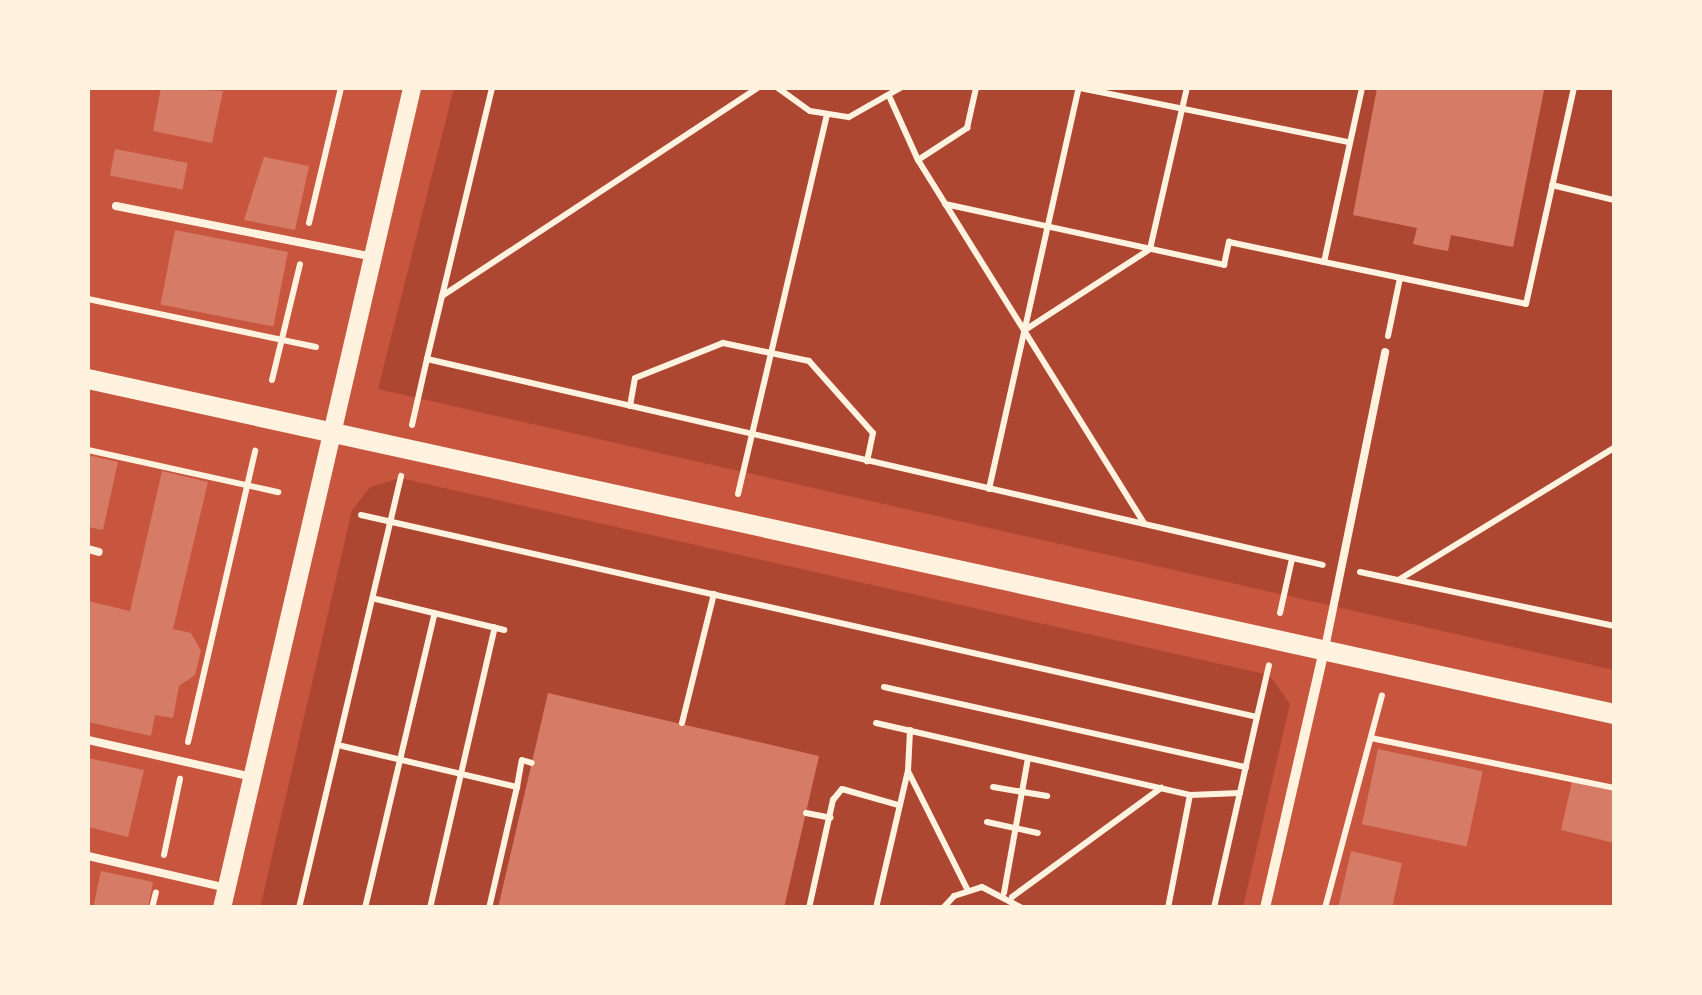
<!DOCTYPE html>
<html>
<head>
<meta charset="utf-8">
<style>
	body { margin:0 }
	#map { position:relative; width:1702px; height:995px; overflow:hidden; background:#c8553d; font-family:"Alegreya Sans",sans-serif }
	div>[style] { position:absolute }
	.green>* { inset:0; background:#ae4732 }
	.building>* { inset:0; background:#d67c66; transform-origin:0 0 }
	.path>* { height:6px; margin:-3px; padding:0 3px; transform-origin:3px; border-radius:3px; background:#fff3e0 }
	.service>* { height:8px; margin:-4px; padding:0 4px; transform-origin:4px; border-radius:4px; background:#fff3e0 }
	.minor>* { height:10px; margin:-5px; padding:0 5px; transform-origin:5px; border-radius:5px; background:#fff3e0 }
	.tertiary>* { height:18px; margin:-9px; padding:0 9px; transform-origin:9px; border-radius:9px; background:#fff3e0 }
	.secondary>* { height:20px; margin:-10px; padding:0 10px; transform-origin:10px; border-radius:10px; background:#fff3e0 }
	span { translate:-50% -50%; white-space:nowrap; text-align:center; line-height:1.15; -webkit-text-stroke:8px #fff3e0; paint-order:stroke }
	.frame { position:absolute; inset:0; border:90px solid #fff3e0; pointer-events:none }
</style>
</head>
<body>
<div id="map">
	<div class="green">
		<i style="clip-path:polygon(454px 88px,1614px 88px,1614px 670px,378px 389px)"></i>
		<i style="clip-path:polygon(400px 478px,1269px 675px,1290px 704px,1243px 907px,260px 908px,352px 510px,370px 487px)"></i>
	</div>
	<div class="building">
		<i style="clip-path:polygon(161px 88px,223px 91px,212px 143px,153px 131px)"></i>
		<i style="clip-path:polygon(1377px 88px,1544px 90px,1513px 247px,1451px 235px,1448px 251px,1431px 248px,1413px 244px,1417px 228px,1353px 215px)"></i>
		<i style="left:115px;top:149px;width:74px;height:27px;rotate:11deg"></i>
		<i style="clip-path:polygon(264px 157px,309px 166px,295px 230px,244px 220px)"></i>
		<i style="left:175px;top:230px;width:115px;height:76px;rotate:11deg"></i>
		<i style="clip-path:polygon(88px 455px,118px 462px,103px 530px,88px 527px)"></i>
		<i style="clip-path:polygon(162px 471px,208px 482px,173px 629px,191px 633px,201px 651px,195px 675px,179px 686px,173px 718px,155px 715px,151px 736px,88px 722px,88px 601px,130px 611px)"></i>
		<i style="clip-path:polygon(548px 693px,819px 756px,784px 908px,498px 908px)"></i>
		<i style="left:1378px;top:749px;width:107px;height:77px;rotate:12deg"></i>
		<i style="clip-path:polygon(88px 758px,144px 770px,128px 837px,88px 827px)"></i>
		<i style="clip-path:polygon(1572px 782px,1614px 791px,1614px 843px,1561px 830px)"></i>
		<i style="clip-path:polygon(1351px 851px,1402px 863px,1392px 908px,1338px 908px)"></i>
		<i style="clip-path:polygon(101px 871px,153px 882px,148px 908px,93px 908px)"></i>
	</div>
	<div class="path">
		<i style="left:492px;top:88px;width:279px;rotate:103.5deg"></i>
		<i style="left:427px;top:359px;width:919px;rotate:12.95deg"></i>
		<i style="left:778px;top:88px;width:39px;rotate:36deg"></i>
		<i style="left:810px;top:111px;width:39px;rotate:9deg"></i>
		<i style="left:849px;top:117px;width:59px;rotate:-29.6deg"></i>
		<i style="left:1080px;top:88px;width:274px;rotate:11.4deg"></i>
		<i style="left:1362px;top:88px;width:178px;rotate:102.3deg"></i>
		<i style="left:1324px;top:262px;width:206px;rotate:11.7deg"></i>
		<i style="left:1526px;top:304px;width:221px;rotate:-77.5deg"></i>
		<i style="left:890px;top:98px;width:68px;rotate:65.7deg"></i>
		<i style="left:918px;top:160px;width:428px;rotate:58.1deg"></i>
		<i style="left:918px;top:160px;width:59px;rotate:-33.1deg"></i>
		<i style="left:967px;top:128px;width:41px;rotate:-77.3deg"></i>
		<i style="left:1552px;top:185px;width:64px;rotate:13.6deg"></i>
		<i style="left:945px;top:204px;width:286px;rotate:12.3deg"></i>
		<i style="left:1224px;top:265px;width:24px;rotate:-78deg"></i>
		<i style="left:1229px;top:242px;width:97px;rotate:11.9deg"></i>
		<i style="left:309px;top:223px;width:139px;rotate:-76.7deg"></i>
		<i style="left:442px;top:296px;width:377px;rotate:-33.4deg"></i>
		<i style="left:88px;top:299px;width:233px;rotate:11.9deg"></i>
		<i style="left:1025px;top:330px;width:149px;rotate:-32.9deg"></i>
		<i style="left:1150px;top:249px;width:165px;rotate:-77.1deg"></i>
		<i style="left:1388px;top:336px;width:59px;rotate:-78.3deg"></i>
		<i style="left:272px;top:380px;width:119px;rotate:-76.4deg"></i>
		<i style="left:630px;top:406px;width:28px;rotate:-80deg"></i>
		<i style="left:635px;top:378px;width:95px;rotate:-21.7deg"></i>
		<i style="left:723px;top:343px;width:88px;rotate:11.8deg"></i>
		<i style="left:809px;top:361px;width:96px;rotate:48.4deg"></i>
		<i style="left:873px;top:433px;width:29px;rotate:102deg"></i>
		<i style="left:412px;top:425px;width:68px;rotate:-77.2deg"></i>
		<i style="left:88px;top:450px;width:195px;rotate:12.5deg"></i>
		<i style="left:989px;top:489px;width:411px;rotate:-77.4deg"></i>
		<i style="left:738px;top:494px;width:389px;rotate:-76.8deg"></i>
		<i style="left:361px;top:515px;width:918px;rotate:12.7deg"></i>
		<i style="left:1257px;top:717px;width:196px;rotate:102.7deg"></i>
		<i style="left:1360px;top:572px;width:260px;rotate:12deg"></i>
		<i style="left:1400px;top:579px;width:251px;rotate:-31.5deg"></i>
		<i style="left:376px;top:599px;width:132px;rotate:13.6deg"></i>
		<i style="left:1280px;top:613px;width:55px;rotate:-77.5deg"></i>
		<i style="left:884px;top:687px;width:371px;rotate:12.5deg"></i>
		<i style="left:1257px;top:717px;width:53px;rotate:-77deg"></i>
		<i style="left:682px;top:723px;width:133px;rotate:-76.1deg"></i>
		<i style="left:876px;top:723px;width:322px;rotate:12.9deg"></i>
		<i style="left:1190px;top:795px;width:50px;rotate:-2.3deg"></i>
		<i style="left:1371px;top:738px;width:248px;rotate:11.6deg"></i>
		<i style="left:188px;top:742px;width:299px;rotate:-77deg"></i>
		<i style="left:342px;top:746px;width:180px;rotate:13.2deg"></i>
		<i style="left:517px;top:787px;width:124px;rotate:103deg"></i>
		<i style="left:908px;top:771px;width:132px;rotate:63.4deg"></i>
		<i style="left:517px;top:787px;width:27px;rotate:-80deg"></i>
		<i style="left:522px;top:760px;width:10px;rotate:17deg"></i>
		<i style="left:993px;top:787px;width:55px;rotate:9.5deg"></i>
		<i style="left:806px;top:813px;width:25px;rotate:11deg"></i>
		<i style="left:987px;top:822px;width:52px;rotate:12.2deg"></i>
		<i style="left:164px;top:855px;width:78px;rotate:-78.1deg"></i>
		<i style="left:1004px;top:893px;width:137px;rotate:-79.9deg"></i>
		<i style="left:1012px;top:897px;width:185px;rotate:-36.2deg"></i>
		<i style="left:152px;top:908px;width:16px;rotate:-76deg"></i>
		<i style="left:299px;top:908px;width:444px;rotate:-76.7deg"></i>
		<i style="left:365px;top:908px;width:303px;rotate:-76.7deg"></i>
		<i style="left:430px;top:908px;width:288px;rotate:-77deg"></i>
		<i style="left:809px;top:908px;width:111px;rotate:-77.5deg"></i>
		<i style="left:833px;top:800px;width:14px;rotate:-51deg"></i>
		<i style="left:842px;top:789px;width:58px;rotate:15.9deg"></i>
		<i style="left:876px;top:908px;width:141px;rotate:-76.9deg"></i>
		<i style="left:908px;top:771px;width:41px;rotate:-87.2deg"></i>
		<i style="left:943px;top:908px;width:16px;rotate:-47deg"></i>
		<i style="left:954px;top:896px;width:29px;rotate:-18deg"></i>
		<i style="left:982px;top:887px;width:45px;rotate:27.7deg"></i>
		<i style="left:1168px;top:908px;width:115px;rotate:-79deg"></i>
		<i style="left:1325px;top:908px;width:220px;rotate:-75deg"></i>
	</div>
	<div class="service">
		<i style="left:116px;top:206px;width:262px;rotate:11.2deg"></i>
		<i style="left:88px;top:549px;width:11px;rotate:15deg"></i>
		<i style="left:1325px;top:648px;width:302px;rotate:-78.5deg"></i>
		<i style="left:88px;top:740px;width:168px;rotate:12.7deg"></i>
		<i style="left:88px;top:856px;width:143px;rotate:13deg"></i>
	</div>
	<div class="minor">
		<i style="left:1265px;top:908px;width:265px;rotate:-77.1deg"></i>
	</div>
	<div class="tertiary">
		<i style="left:222px;top:908px;width:842px;rotate:-76.95deg"></i>
	</div>
	<div class="secondary">
		<i style="left:88px;top:379px;width:1562px;rotate:12.38deg"></i>
	</div>
	<div class="frame"></div>
</div>
</body>
</html>
